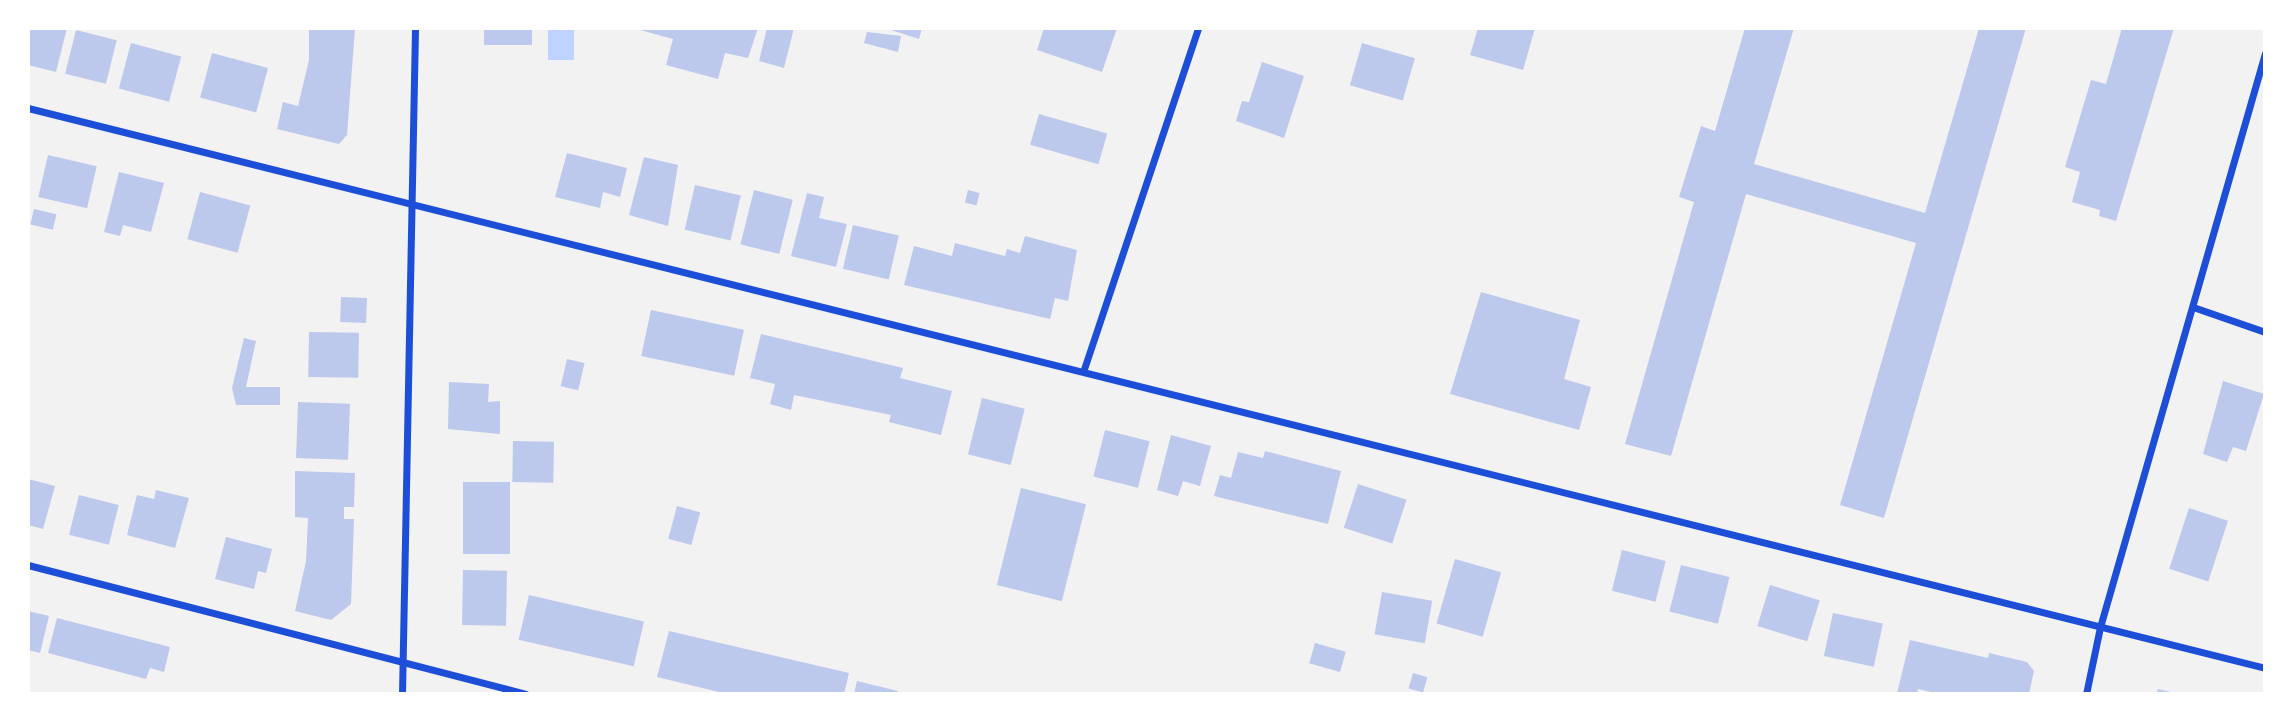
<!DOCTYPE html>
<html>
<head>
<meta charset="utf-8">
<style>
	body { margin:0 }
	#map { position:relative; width:2293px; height:722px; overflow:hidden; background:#f2f2f2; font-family:"PT Sans Narrow",sans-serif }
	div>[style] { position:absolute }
	.water>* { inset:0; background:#bfd3fe; transform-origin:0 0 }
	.building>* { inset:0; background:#bdc9ec; transform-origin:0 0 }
	.minor>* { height:7px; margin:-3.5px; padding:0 3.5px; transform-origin:3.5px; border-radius:3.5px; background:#1d4ed8 }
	span { translate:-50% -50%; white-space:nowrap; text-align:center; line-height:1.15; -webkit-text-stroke:5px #fff; paint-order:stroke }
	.frame { position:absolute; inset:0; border:30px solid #fff; pointer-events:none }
</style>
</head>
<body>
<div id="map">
	<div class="water">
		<i style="left:548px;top:28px;width:26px;height:32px"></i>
	</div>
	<div class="building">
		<i style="clip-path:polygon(28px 28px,67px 28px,56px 72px,28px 65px)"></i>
		<i style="clip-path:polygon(309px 28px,355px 28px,347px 135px,339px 144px,277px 129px,283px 102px,298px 106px,309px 60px)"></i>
		<i style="left:484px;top:28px;width:48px;height:17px"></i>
		<i style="clip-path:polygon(633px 28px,758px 28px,748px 58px,725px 53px,718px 79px,666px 65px,673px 39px)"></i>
		<i style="clip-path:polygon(767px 28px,794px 28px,784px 68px,759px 61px)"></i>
		<i style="clip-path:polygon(885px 28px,922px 28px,919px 39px)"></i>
		<i style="clip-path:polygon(1044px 28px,1117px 28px,1102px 72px,1037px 50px)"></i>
		<i style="clip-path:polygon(1478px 28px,1535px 28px,1523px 70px,1470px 55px)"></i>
		<i style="clip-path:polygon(1745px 28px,1794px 28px,1754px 164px,1925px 213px,1979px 28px,2026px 28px,1884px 518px,1840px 505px,1916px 243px,1746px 194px,1671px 456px,1625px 444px,1694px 202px,1679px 197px,1701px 126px,1715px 131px)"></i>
		<i style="clip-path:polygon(2122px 28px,2174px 28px,2116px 221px,2099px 216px,2100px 210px,2072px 202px,2080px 172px,2065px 167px,2091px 80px,2106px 84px)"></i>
		<i style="left:76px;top:30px;width:42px;height:45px;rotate:14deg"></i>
		<i style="clip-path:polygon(867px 32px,901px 36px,898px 52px,864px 43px)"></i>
		<i style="left:131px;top:43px;width:52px;height:47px;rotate:15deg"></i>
		<i style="left:1362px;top:43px;width:55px;height:44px;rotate:16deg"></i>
		<i style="left:212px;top:53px;width:58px;height:46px;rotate:15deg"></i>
		<i style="clip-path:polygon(1262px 62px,1304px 76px,1284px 138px,1236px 121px,1242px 101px,1249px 102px)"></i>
		<i style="left:1039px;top:114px;width:71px;height:32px;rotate:16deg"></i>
		<i style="clip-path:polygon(567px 153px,627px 168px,620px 197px,603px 192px,600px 208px,555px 197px)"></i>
		<i style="left:48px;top:155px;width:50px;height:43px;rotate:13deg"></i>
		<i style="clip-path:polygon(644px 157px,678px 165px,668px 226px,629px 215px)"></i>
		<i style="clip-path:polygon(119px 172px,164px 183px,151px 232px,123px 225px,120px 236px,104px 232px)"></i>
		<i style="left:695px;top:185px;width:47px;height:46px;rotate:13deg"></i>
		<i style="left:754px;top:190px;width:40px;height:56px;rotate:14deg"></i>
		<i style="left:968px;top:190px;width:12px;height:13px;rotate:14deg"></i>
		<i style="left:200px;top:192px;width:52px;height:49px;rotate:15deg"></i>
		<i style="clip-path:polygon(807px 193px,824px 197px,819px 218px,847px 224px,836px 267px,791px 256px)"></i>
		<i style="left:34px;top:209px;width:23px;height:16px;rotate:13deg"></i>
		<i style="left:853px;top:225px;width:47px;height:45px;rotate:13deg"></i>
		<i style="clip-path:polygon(1025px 236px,1077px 250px,1068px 301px,1055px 298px,1050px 319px,904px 285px,914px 246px,952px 256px,955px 243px,1005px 256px,1007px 249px,1020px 253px)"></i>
		<i style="clip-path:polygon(1481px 292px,1580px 320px,1564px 379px,1591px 387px,1579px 430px,1450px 394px)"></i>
		<i style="left:341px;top:297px;width:26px;height:25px;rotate:2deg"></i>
		<i style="left:651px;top:310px;width:95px;height:47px;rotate:12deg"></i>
		<i style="left:309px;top:332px;width:50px;height:45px;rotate:1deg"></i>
		<i style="clip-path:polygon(761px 334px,903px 368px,900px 378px,952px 391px,941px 435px,889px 422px,891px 415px,794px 395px,791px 410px,770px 404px,775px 384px,750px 378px)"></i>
		<i style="clip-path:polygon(244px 338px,256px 341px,246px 387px,280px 387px,280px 405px,236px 405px,232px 388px)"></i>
		<i style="left:567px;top:359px;width:18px;height:28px;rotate:13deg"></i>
		<i style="clip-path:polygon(2223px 381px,2264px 394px,2246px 451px,2233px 447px,2227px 462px,2203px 454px)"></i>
		<i style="clip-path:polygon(449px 382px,489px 384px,488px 402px,500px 401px,500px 434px,448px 429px)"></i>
		<i style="left:982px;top:398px;width:44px;height:58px;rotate:14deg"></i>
		<i style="left:298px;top:402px;width:52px;height:56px;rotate:2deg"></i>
		<i style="left:1105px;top:430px;width:46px;height:48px;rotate:14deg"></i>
		<i style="clip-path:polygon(1171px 435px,1211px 446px,1200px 486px,1183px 481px,1178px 496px,1157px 490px)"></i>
		<i style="left:513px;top:441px;width:41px;height:41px;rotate:1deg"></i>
		<i style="clip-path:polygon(1265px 451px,1341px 471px,1328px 524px,1214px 496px,1220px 475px,1231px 478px,1238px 452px,1263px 458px)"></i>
		<i style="clip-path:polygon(295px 471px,355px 473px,354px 507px,344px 507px,344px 519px,354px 519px,351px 604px,331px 620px,295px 611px,306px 561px,308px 518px,295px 517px)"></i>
		<i style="clip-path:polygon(28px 479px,55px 486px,43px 529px,28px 525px)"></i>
		<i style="left:463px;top:482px;width:47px;height:72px"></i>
		<i style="left:1358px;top:484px;width:51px;height:46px;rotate:18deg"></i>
		<i style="left:1021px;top:488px;width:67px;height:100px;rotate:14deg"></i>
		<i style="clip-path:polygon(156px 490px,189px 498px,175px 548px,127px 535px,137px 495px,154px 499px)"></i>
		<i style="left:79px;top:495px;width:41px;height:41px;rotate:14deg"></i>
		<i style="left:677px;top:506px;width:24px;height:34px;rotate:15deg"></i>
		<i style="left:2189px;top:508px;width:41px;height:64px;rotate:18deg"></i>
		<i style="clip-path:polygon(226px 537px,272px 549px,266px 573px,258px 571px,254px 589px,215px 579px)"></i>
		<i style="left:1622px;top:550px;width:45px;height:42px;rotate:14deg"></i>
		<i style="left:1455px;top:559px;width:48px;height:67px;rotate:16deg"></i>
		<i style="left:1681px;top:565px;width:50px;height:48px;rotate:14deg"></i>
		<i style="left:463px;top:570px;width:44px;height:55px;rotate:1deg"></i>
		<i style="left:1770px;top:585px;width:52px;height:43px;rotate:17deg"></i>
		<i style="left:1382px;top:592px;width:51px;height:43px;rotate:10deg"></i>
		<i style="left:529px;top:595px;width:118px;height:46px;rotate:13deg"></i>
		<i style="clip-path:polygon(28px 611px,49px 616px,40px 653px,28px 650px)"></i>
		<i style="left:1833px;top:613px;width:51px;height:44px;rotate:12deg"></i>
		<i style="clip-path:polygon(57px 618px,170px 647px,164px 672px,150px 668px,146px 679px,48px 653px)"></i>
		<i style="clip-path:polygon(669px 631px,849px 673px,844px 694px,727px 694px,657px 677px)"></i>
		<i style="clip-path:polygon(1910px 640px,1988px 658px,1989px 653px,2027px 662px,2034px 671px,2029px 694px,1939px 694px,1918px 689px,1917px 694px,1897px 693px)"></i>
		<i style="left:1315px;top:643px;width:32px;height:21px;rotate:16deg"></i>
		<i style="left:1413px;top:673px;width:15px;height:16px;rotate:16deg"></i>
		<i style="clip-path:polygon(857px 681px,898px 691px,897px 694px,854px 694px)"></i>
		<i style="clip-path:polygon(2158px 689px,2175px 693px,2175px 694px,2156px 694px)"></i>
	</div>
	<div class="minor">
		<i style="left:28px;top:108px;width:2306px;rotate:14.05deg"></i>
		<i style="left:2193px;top:307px;width:76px;rotate:19.1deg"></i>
		<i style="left:1084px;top:369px;width:360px;rotate:-71.5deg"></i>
		<i style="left:28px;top:565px;width:514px;rotate:14.52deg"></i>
		<i style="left:402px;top:694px;width:666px;rotate:-88.88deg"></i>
		<i style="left:2086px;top:694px;width:68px;rotate:-78.2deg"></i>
		<i style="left:2100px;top:627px;width:597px;rotate:-73.96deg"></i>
	</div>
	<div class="frame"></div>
</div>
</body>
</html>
